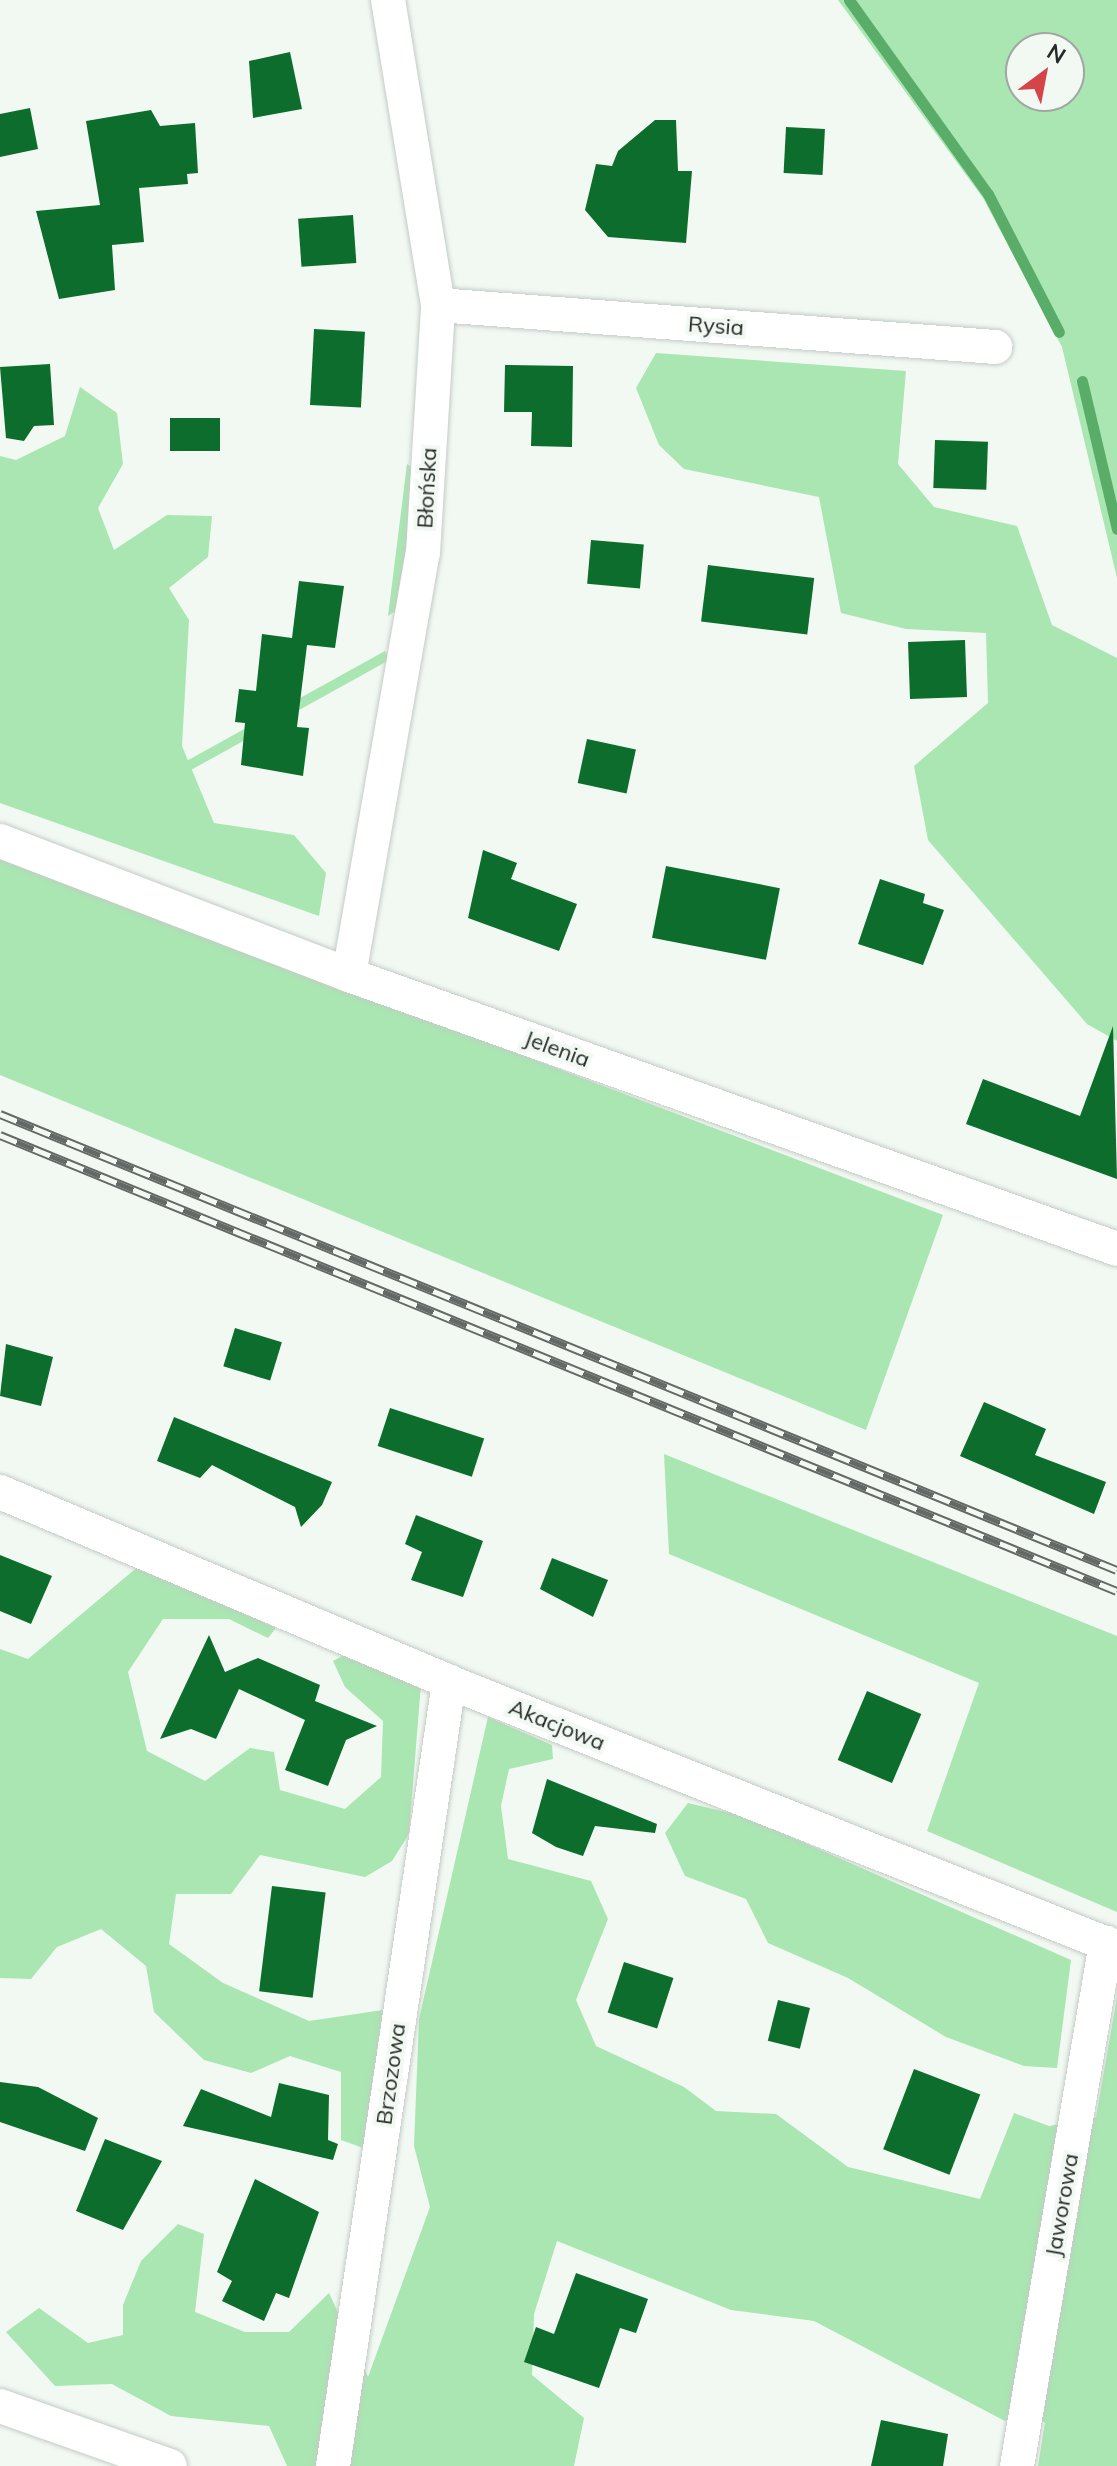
<!DOCTYPE html>
<html>
<head>
<meta charset="utf-8">
<style>
	body { margin:0 }
	#map { position:relative; width:1117px; height:2466px; overflow:hidden; background:#f2f9f3; font-family:Mulish,sans-serif }
	div>[style] { position:absolute }
	.green>* { inset:0; background:#a9e6b2; transform-origin:0 0 }
	.stream>* { height:11px; margin:-5.5px; padding:0 5.5px; transform-origin:5.5px; border-radius:5.5px; background:#59ad69 }
	.building>* { inset:0; background:#0d6d2d; transform-origin:0 0 }
	.roads { filter:drop-shadow(0 0 2px #c4cbc5) drop-shadow(0 0 2px #c4cbc5) }
	.minor>* { height:34px; margin:-17px; padding:0 17px; transform-origin:17px; border-radius:17px; background:#fff }
	.rail>* { height:9px; margin-top:-4.5px; transform-origin:0; background:repeating-linear-gradient(90deg,#f2f9f3 0 18px,#656966 0 36px); box-sizing:border-box; border-block:2px solid #656966 }
	span { translate:-50% -50%; white-space:nowrap; text-align:center; line-height:1.15; -webkit-text-stroke:8px #f2f9f3; paint-order:stroke }
	.street-label { font-size:22px; color:#272a28 }
	.north { position:absolute; left:1005px; top:32px; width:80px; height:80px; box-sizing:border-box; background:#f2f9f3; border:2px solid #a1a6a2; border-radius:50%; rotate:32deg; font-size:22px; font-weight:700; line-height:32px; text-align:center; color:#272a28 }
	.north::after { content:''; display:block; margin:auto; width:28px; height:36px; background:#d44449; clip-path:polygon(50% 0,100% 100%,50% 72%,0 100%) }
</style>
</head>
<body>
<div id="map">
	<div class="green">
		<i style="clip-path:polygon(evenodd,838px 0,1117px 0,1117px 578px,1062px 347px,983px 198px,838px 0,1021px 48px,1069px 48px,1069px 96px,1021px 96px,1021px 48px)"></i>
		<i style="clip-path:polygon(656px 353px,906px 371px,898px 464px,934px 507px,1017px 526px,1052px 625px,1117px 658px,1117px 1041px,1087px 1024px,928px 840px,914px 766px,988px 703px,986px 633px,906px 629px,841px 613px,819px 497px,684px 469px,659px 445px,636px 388px)"></i>
		<i style="clip-path:polygon(80px 387px,117px 413px,123px 464px,98px 508px,114px 550px,167px 515px,212px 516px,208px 557px,169px 588px,189px 620px,182px 746px,214px 823px,294px 835px,326px 873px,319px 916px,0 803px,0 456px,16px 460px,65px 436px)"></i>
		<i style="clip-path:polygon(407px 464px,417px 471px,399px 609px,388px 616px)"></i>
		<i style="left:385px;top:651px;width:10px;height:272px;rotate:61deg"></i>
		<i style="clip-path:polygon(0 857px,943px 1215px,866px 1430px,0 1075px)"></i>
		<i style="clip-path:polygon(664px 1454px,1117px 1636px,1117px 1912px,927px 1831px,979px 1683px,669px 1554px)"></i>
		<i style="clip-path:polygon(140px 1565px,276px 1628px,268px 1638px,229px 1619px,163px 1619px,128px 1672px,147px 1751px,205px 1781px,250px 1748px,274px 1752px,280px 1790px,345px 1809px,381px 1777px,383px 1721px,345px 1687px,333px 1661px,355px 1649px,421px 1684px,409px 1834px,392px 1861px,365px 1877px,260px 1855px,231px 1894px,176px 1894px,169px 1944px,223px 1983px,309px 2021px,383px 2010px,366px 2149px,341px 2140px,341px 2072px,290px 2056px,251px 2073px,204px 2060px,154px 2012px,146px 1966px,101px 1929px,57px 1947px,31px 1979px,0 1978px,0 1649px,28px 1659px)"></i>
		<i style="clip-path:polygon(488px 1717px,552px 1745px,553px 1759px,509px 1769px,501px 1806px,508px 1859px,591px 1881px,608px 1919px,576px 2000px,596px 2046px,684px 2087px,716px 2111px,776px 2114px,848px 2167px,980px 2199px,1014px 2113px,1049px 2126px,1096px 2117px,1117px 1997px,1117px 2466px,1038px 2466px,1045px 2422px,1005px 2421px,814px 2321px,731px 2310px,557px 2241px,534px 2314px,532px 2375px,584px 2418px,574px 2466px,287px 2466px,269px 2426px,171px 2416px,112px 2384px,55px 2386px,6px 2332px,39px 2308px,88px 2343px,123px 2335px,123px 2305px,141px 2261px,178px 2224px,204px 2234px,195px 2312px,245px 2332px,289px 2332px,329px 2293px,368px 2377px,430px 2207px,414px 2146px,419px 2019px)"></i>
		<i style="clip-path:polygon(688px 1803px,743px 1816px,1071px 1960px,1057px 2068px,1024px 2066px,946px 2037px,848px 1978px,768px 1943px,746px 1899px,685px 1876px,665px 1833px)"></i>
	</div>
	<div class="stream">
		<i style="left:849px;top:0;width:239px;rotate:54.4deg"></i>
		<i style="left:988px;top:194px;width:155px;rotate:62.8deg"></i>
		<i style="left:1082px;top:381px;width:152px;rotate:76.7deg"></i>
	</div>
	<div class="building">
		<i style="clip-path:polygon(290px 52px,302px 109px,253px 118px,249px 61px)"></i>
		<i style="clip-path:polygon(30px 108px,38px 149px,0 157px,0 114px)"></i>
		<i style="clip-path:polygon(151px 110px,160px 126px,195px 123px,198px 173px,187px 174px,188px 184px,139px 188px,144px 242px,112px 245px,115px 290px,59px 299px,36px 211px,100px 205px,86px 121px)"></i>
		<i style="clip-path:polygon(655px 120px,676px 120px,678px 171px,692px 171px,686px 243px,608px 237px,585px 210px,596px 164px,612px 166px,618px 151px)"></i>
		<i style="left:786px;top:127px;width:39px;height:46px;rotate:3deg"></i>
		<i style="left:353px;top:215px;width:48px;height:55px;rotate:86deg"></i>
		<i style="left:314px;top:329px;width:51px;height:76px;rotate:3deg"></i>
		<i style="clip-path:polygon(50px 364px,54px 425px,34px 426px,24px 441px,6px 438px,0 367px)"></i>
		<i style="clip-path:polygon(505px 365px,573px 366px,572px 447px,531px 446px,532px 412px,504px 412px)"></i>
		<i style="left:170px;top:418px;width:50px;height:33px"></i>
		<i style="left:935px;top:440px;width:53px;height:48px;rotate:2deg"></i>
		<i style="left:591px;top:540px;width:53px;height:44px;rotate:5deg"></i>
		<i style="left:708px;top:565px;width:107px;height:57px;rotate:7deg"></i>
		<i style="clip-path:polygon(299px 581px,344px 586px,335px 648px,307px 645px,297px 727px,309px 728px,303px 776px,241px 765px,245px 723px,235px 722px,239px 689px,256px 691px,262px 634px,292px 638px)"></i>
		<i style="left:965px;top:640px;width:57px;height:57px;rotate:88deg"></i>
		<i style="left:587px;top:739px;width:50px;height:45px;rotate:12deg"></i>
		<i style="clip-path:polygon(483px 850px,517px 863px,511px 879px,577px 904px,559px 951px,468px 918px)"></i>
		<i style="left:666px;top:866px;width:116px;height:73px;rotate:11deg"></i>
		<i style="clip-path:polygon(880px 879px,925px 894px,923px 903px,944px 910px,923px 965px,858px 944px)"></i>
		<i style="clip-path:polygon(1113px 1026px,1117px 1179px,966px 1124px,983px 1079px,1080px 1116px)"></i>
		<i style="left:235px;top:1328px;width:49px;height:40px;rotate:17deg"></i>
		<i style="clip-path:polygon(6px 1344px,53px 1357px,41px 1406px,0 1396px)"></i>
		<i style="clip-path:polygon(984px 1402px,1046px 1429px,1035px 1455px,1106px 1482px,1094px 1514px,960px 1456px)"></i>
		<i style="left:390px;top:1408px;width:99px;height:40px;rotate:18deg"></i>
		<i style="clip-path:polygon(174px 1417px,332px 1482px,322px 1505px,301px 1527px,295px 1507px,212px 1465px,200px 1478px,157px 1461px)"></i>
		<i style="clip-path:polygon(416px 1515px,483px 1541px,463px 1597px,411px 1580px,422px 1552px,405px 1544px)"></i>
		<i style="clip-path:polygon(0 1555px,52px 1576px,31px 1624px,0 1611px)"></i>
		<i style="clip-path:polygon(552px 1558px,608px 1580px,593px 1617px,540px 1589px)"></i>
		<i style="clip-path:polygon(209px 1635px,225px 1672px,258px 1658px,320px 1685px,315px 1701px,377px 1726px,346px 1740px,328px 1786px,285px 1770px,305px 1720px,239px 1689px,216px 1739px,191px 1729px,160px 1739px)"></i>
		<i style="left:867px;top:1691px;width:59px;height:75px;rotate:23deg"></i>
		<i style="clip-path:polygon(547px 1779px,657px 1824px,655px 1833px,595px 1826px,583px 1856px,556px 1847px,532px 1833px)"></i>
		<i style="left:272px;top:1886px;width:54px;height:106px;rotate:7deg"></i>
		<i style="left:624px;top:1962px;width:52px;height:53px;rotate:18deg"></i>
		<i style="left:778px;top:2000px;width:33px;height:42px;rotate:14deg"></i>
		<i style="left:914px;top:2069px;width:71px;height:86px;rotate:21deg"></i>
		<i style="clip-path:polygon(0 2082px,38px 2087px,98px 2118px,85px 2151px,0 2122px)"></i>
		<i style="clip-path:polygon(279px 2083px,329px 2095px,328px 2140px,338px 2144px,333px 2160px,183px 2126px,201px 2089px,271px 2117px)"></i>
		<i style="clip-path:polygon(105px 2139px,162px 2161px,123px 2230px,76px 2211px)"></i>
		<i style="clip-path:polygon(255px 2179px,319px 2212px,289px 2298px,276px 2293px,264px 2321px,222px 2301px,232px 2281px,217px 2272px)"></i>
		<i style="clip-path:polygon(576px 2273px,648px 2299px,636px 2333px,620px 2328px,599px 2388px,524px 2362px,536px 2327px,554px 2334px)"></i>
		<i style="clip-path:polygon(881px 2420px,948px 2434px,943px 2466px,871px 2466px)"></i>
	</div>
	<div class="roads">
		<div class="minor">
			<i style="left:438px;top:305px;width:559px;rotate:4.31deg"></i>
			<i style="left:0;top:841px;width:374px;rotate:21deg"></i>
			<i style="left:349px;top:975px;width:815px;rotate:19.63deg"></i>
			<i style="left:349px;top:975px;width:428px;rotate:-80.1deg"></i>
			<i style="left:423px;top:553px;width:248px;rotate:-86.5deg"></i>
			<i style="left:438px;top:305px;width:309px;rotate:-99.3deg"></i>
			<i style="left:0;top:1492px;width:488px;rotate:22.9deg"></i>
			<i style="left:449px;top:1682px;width:719px;rotate:21.71deg"></i>
			<i style="left:0;top:2406px;width:180px;rotate:19.4deg"></i>
			<i style="left:333px;top:2466px;width:793px;rotate:-81.58deg"></i>
			<i style="left:1017px;top:2466px;width:531px;rotate:-80.34deg"></i>
		</div>
	</div>
	<div class="rail">
		<i style="left:0;top:1114px;width:1206px;rotate:22.21deg"></i>
		<i style="left:0;top:1135px;width:1206px;rotate:22.21deg"></i>
	</div>
	<div class="street-label">
		<span style="left:716px;top:326px;rotate:4deg">Rysia</span>
		<span style="left:427px;top:488px;rotate:-87deg">Błońska</span>
		<span style="left:557px;top:1049px;rotate:20deg">Jelenia</span>
		<span style="left:557px;top:1725px;rotate:22deg">Akacjowa</span>
		<span style="left:391px;top:2074px;rotate:-82deg">Brzozowa</span>
		<span style="left:1062px;top:2205px;rotate:-80deg">Jaworowa</span>
	</div>
	<div class="north">N</div>
</div>
</body>
</html>
